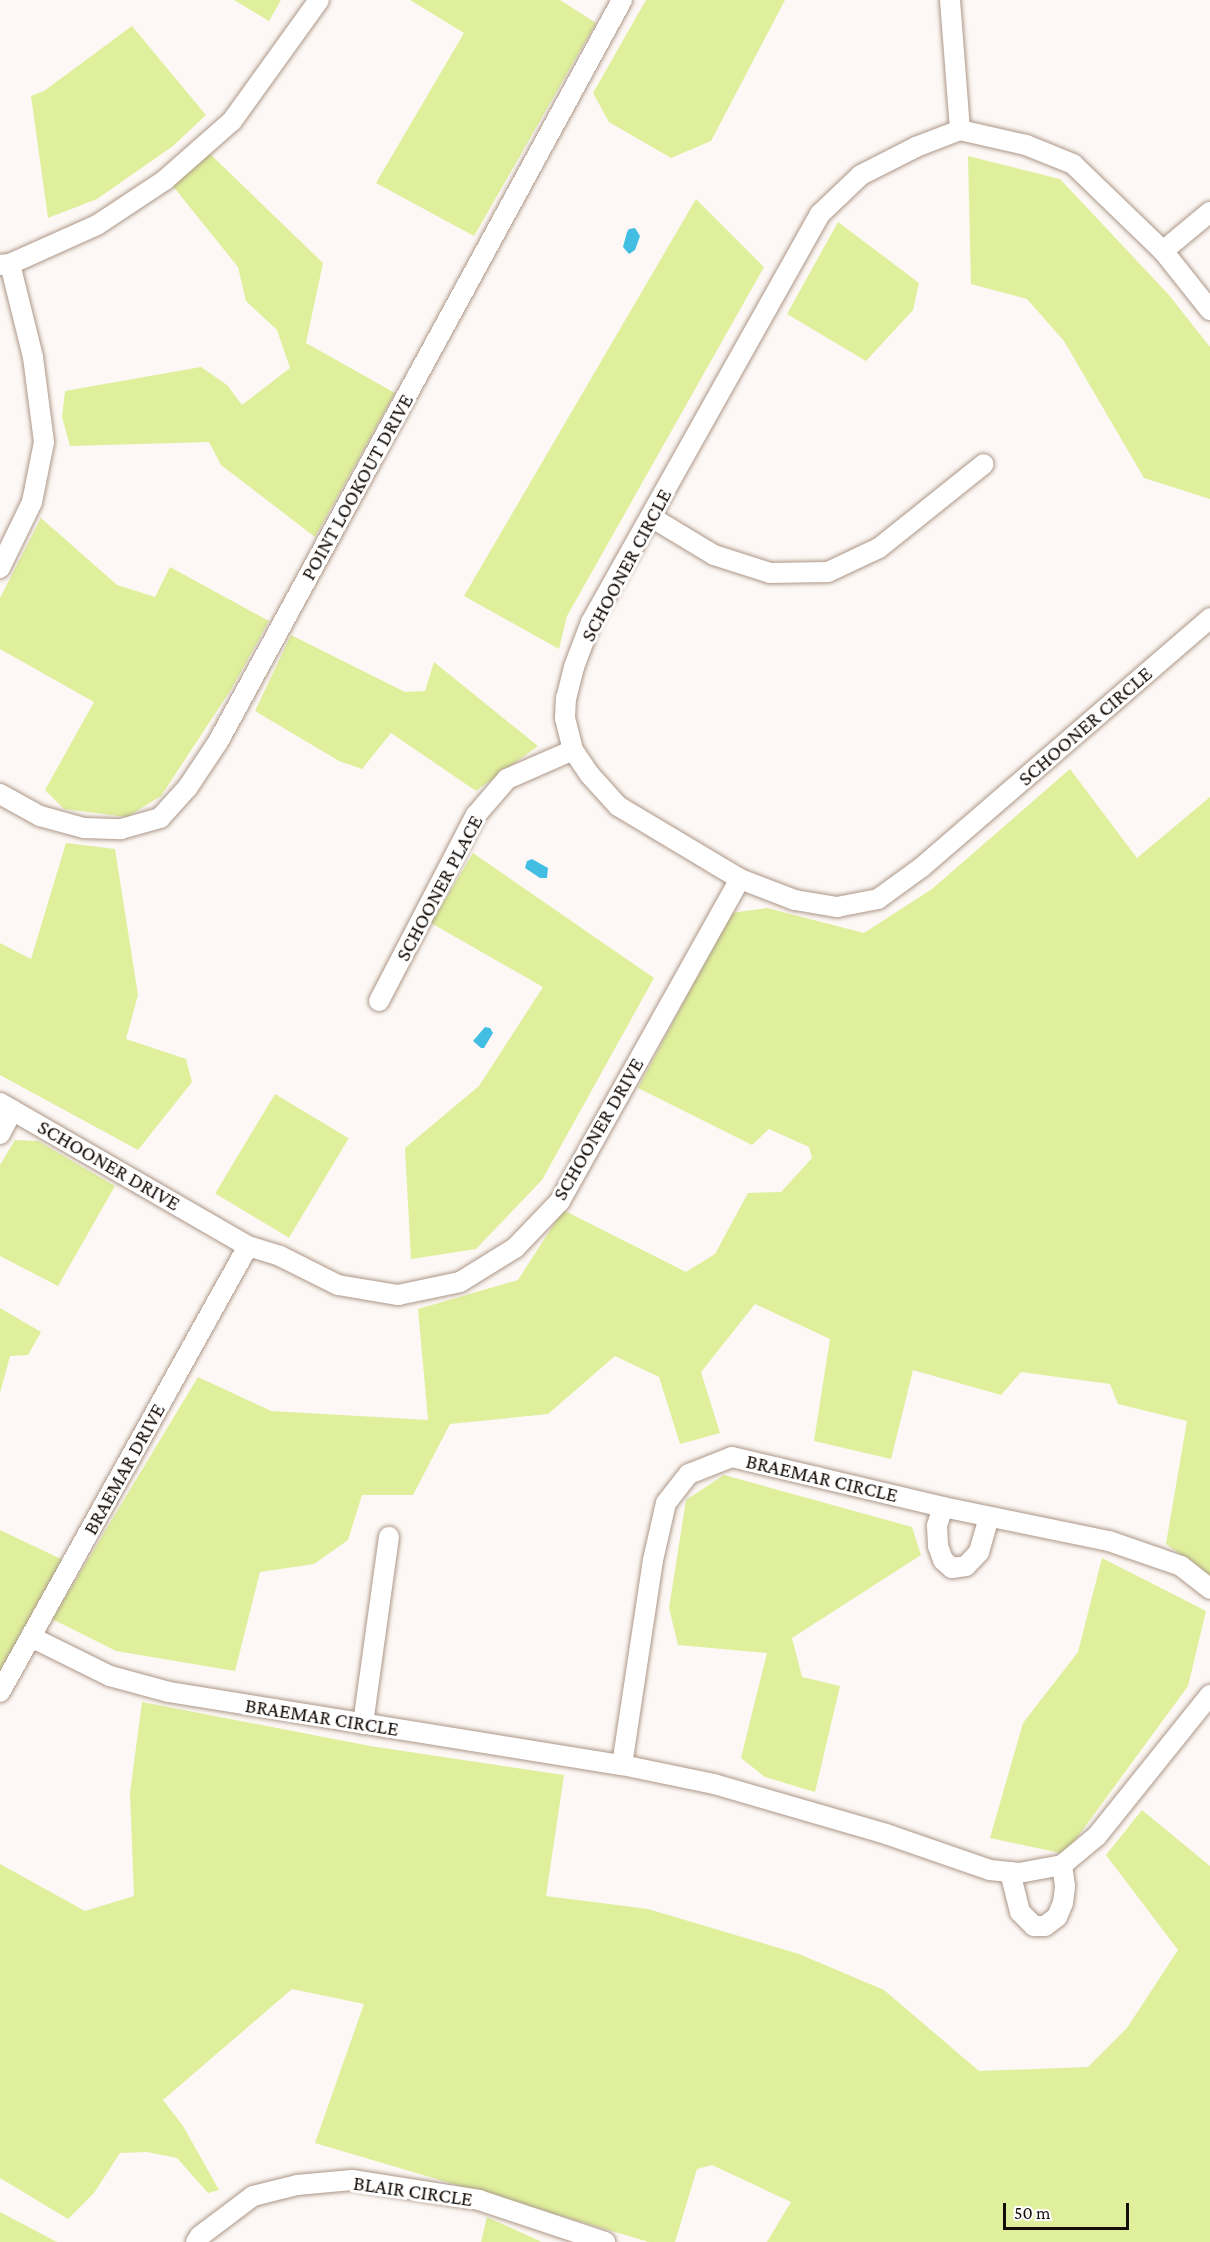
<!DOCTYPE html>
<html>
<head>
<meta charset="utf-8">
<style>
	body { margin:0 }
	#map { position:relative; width:1210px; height:2242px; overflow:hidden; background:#fdf8f5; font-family:"Crimson Pro",serif }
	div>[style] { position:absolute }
	.green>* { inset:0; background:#dfef9c; transform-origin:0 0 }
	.water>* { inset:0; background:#43bee3 }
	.roads { filter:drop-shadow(0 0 2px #ac9788) drop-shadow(0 0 2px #ac9788) }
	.minor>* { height:20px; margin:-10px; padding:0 10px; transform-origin:10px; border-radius:10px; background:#fff }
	span { translate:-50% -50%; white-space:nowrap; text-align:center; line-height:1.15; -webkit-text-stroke:6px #fff; paint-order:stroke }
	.street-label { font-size:21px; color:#150d08 }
	.scale { position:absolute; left:1003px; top:2203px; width:126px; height:27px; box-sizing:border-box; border:3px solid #150d08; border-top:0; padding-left:8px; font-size:18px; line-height:21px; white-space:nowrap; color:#150d08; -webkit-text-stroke:4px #fff; paint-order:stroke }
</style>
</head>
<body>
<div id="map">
	<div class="green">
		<i style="clip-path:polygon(234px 0,281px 0,269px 21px)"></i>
		<i style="clip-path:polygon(410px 0,560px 0,596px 23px,474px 236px,376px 183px,464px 33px)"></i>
		<i style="clip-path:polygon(646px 0,785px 0,711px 141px,671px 158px,609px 122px,593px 93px)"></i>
		<i style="clip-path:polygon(132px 26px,206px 115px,173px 146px,97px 199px,48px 218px,31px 96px,44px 91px)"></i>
		<i style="clip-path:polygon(209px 153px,323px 263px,306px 343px,395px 393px,315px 537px,221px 465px,209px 442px,70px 446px,62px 417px,65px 391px,201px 367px,227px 385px,242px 405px,290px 368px,277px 330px,246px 301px,238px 267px,172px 185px)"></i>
		<i style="clip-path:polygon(968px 156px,1060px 179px,1169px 295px,1210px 347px,1210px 499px,1144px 478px,1064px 341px,1027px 299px,971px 284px)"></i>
		<i style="clip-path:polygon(696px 199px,764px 267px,567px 616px,559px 649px,464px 596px)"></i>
		<i style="clip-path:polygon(838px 222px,919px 283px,913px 310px,866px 361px,787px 314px)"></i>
		<i style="clip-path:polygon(41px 518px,117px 585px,155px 597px,170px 567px,269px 621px,232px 688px,161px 796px,127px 817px,64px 809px,45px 790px,94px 702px,0 649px,0 598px)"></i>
		<i style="clip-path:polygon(291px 635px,405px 692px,425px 691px,434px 662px,538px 746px,476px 791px,391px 733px,362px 769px,339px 761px,255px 711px)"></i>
		<i style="clip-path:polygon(1070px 769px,1137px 858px,1210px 797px,1210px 1575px,1166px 1544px,1187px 1421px,1118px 1404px,1110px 1384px,1021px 1372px,1001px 1395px,913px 1370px,891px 1459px,814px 1441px,830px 1339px,755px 1304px,701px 1372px,720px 1433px,680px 1444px,659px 1377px,615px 1356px,548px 1414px,450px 1424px,413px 1495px,362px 1495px,348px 1540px,314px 1564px,260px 1572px,235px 1671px,116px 1651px,52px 1619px,198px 1377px,271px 1411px,428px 1420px,418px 1309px,518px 1280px,563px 1210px,686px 1272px,715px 1254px,748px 1193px,781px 1192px,812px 1158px,809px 1147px,769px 1129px,752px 1145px,638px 1088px,731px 913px,767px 908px,864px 933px,932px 889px)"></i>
		<i style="clip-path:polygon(66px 843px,115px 849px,138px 995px,126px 1039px,186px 1059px,192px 1082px,138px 1150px,0 1075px,0 943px,31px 959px)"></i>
		<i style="clip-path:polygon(473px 853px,654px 978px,542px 1180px,476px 1249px,411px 1259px,405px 1148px,479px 1086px,543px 987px,431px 923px)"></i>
		<i style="left:275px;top:1094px;width:86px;height:116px;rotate:31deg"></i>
		<i style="clip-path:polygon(15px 1140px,38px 1141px,115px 1186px,58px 1286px,0 1256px,0 1165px)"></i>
		<i style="clip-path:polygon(0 1308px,41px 1332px,28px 1355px,10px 1356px,0 1393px)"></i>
		<i style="clip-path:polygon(724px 1475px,912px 1527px,921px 1555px,792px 1638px,802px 1677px,840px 1686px,815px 1792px,765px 1777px,741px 1758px,767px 1653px,678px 1645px,669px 1608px,686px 1500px)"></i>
		<i style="clip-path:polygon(0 1530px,63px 1560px,0 1672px)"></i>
		<i style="clip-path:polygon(1102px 1558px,1206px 1611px,1188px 1686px,1065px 1854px,990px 1838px,1023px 1723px,1078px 1652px)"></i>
		<i style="clip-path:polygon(142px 1702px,370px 1746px,564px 1775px,546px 1896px,648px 1909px,799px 1954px,884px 1990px,979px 2071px,1088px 2067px,1127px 2028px,1178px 1950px,1106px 1855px,1142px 1810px,1210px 1866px,1210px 2242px,767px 2242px,791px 2202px,712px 2165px,697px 2169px,675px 2242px,649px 2242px,315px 2143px,364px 2004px,292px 1989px,163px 2100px,183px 2126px,219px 2190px,208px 2193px,177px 2158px,147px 2152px,120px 2153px,94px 2193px,68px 2219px,0 2178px,0 1864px,85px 1911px,134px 1896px,130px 1793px)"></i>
		<i style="clip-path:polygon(0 2212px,57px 2242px,0 2242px)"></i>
		<i style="clip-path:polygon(487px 2217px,542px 2242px,481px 2242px)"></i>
	</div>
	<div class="water">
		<i style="clip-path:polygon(635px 228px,640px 236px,635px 250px,629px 254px,623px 247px,627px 232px,629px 229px)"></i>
		<i style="clip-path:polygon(532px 859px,548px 868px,547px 878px,540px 878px,525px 868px,527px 861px)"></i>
		<i style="clip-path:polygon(485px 1027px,490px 1028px,493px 1033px,484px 1048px,481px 1048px,473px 1041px)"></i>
	</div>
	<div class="roads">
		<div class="minor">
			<i style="left:950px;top:0;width:130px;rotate:85.6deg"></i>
			<i style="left:1163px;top:251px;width:61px;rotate:-39.7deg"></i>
			<i style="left:0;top:265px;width:10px;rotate:-6deg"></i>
			<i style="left:10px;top:264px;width:95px;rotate:-24.1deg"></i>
			<i style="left:97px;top:225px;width:82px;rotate:-33.5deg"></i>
			<i style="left:165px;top:180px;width:89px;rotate:-41.4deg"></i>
			<i style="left:232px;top:121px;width:149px;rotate:-54.3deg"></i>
			<i style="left:1210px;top:310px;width:75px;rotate:-128.5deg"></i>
			<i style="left:1163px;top:251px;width:125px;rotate:-136deg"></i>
			<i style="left:1073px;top:164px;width:51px;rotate:-158deg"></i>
			<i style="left:1026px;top:145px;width:68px;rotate:-167.2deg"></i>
			<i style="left:960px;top:130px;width:47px;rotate:158.9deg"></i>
			<i style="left:916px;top:147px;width:62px;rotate:153deg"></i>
			<i style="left:861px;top:175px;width:57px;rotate:136.4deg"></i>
			<i style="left:820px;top:214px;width:468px;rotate:119.3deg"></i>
			<i style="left:591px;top:622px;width:48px;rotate:110.7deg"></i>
			<i style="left:574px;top:667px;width:32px;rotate:104deg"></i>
			<i style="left:566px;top:698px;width:20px;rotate:93deg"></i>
			<i style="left:565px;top:718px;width:33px;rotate:76deg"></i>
			<i style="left:573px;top:750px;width:30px;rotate:56deg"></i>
			<i style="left:590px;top:775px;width:42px;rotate:47.9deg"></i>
			<i style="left:618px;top:806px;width:142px;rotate:30.9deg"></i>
			<i style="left:740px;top:879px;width:59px;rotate:20.9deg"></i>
			<i style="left:795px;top:900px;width:43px;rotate:9.5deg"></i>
			<i style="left:837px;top:907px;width:42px;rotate:-11deg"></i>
			<i style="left:878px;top:899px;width:54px;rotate:-36deg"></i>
			<i style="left:922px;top:867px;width:381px;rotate:-40.8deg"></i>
			<i style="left:651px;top:517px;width:74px;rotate:31.1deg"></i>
			<i style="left:714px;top:555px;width:59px;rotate:17.8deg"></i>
			<i style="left:770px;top:573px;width:58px;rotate:-1deg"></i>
			<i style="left:828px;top:572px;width:56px;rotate:-25.2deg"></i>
			<i style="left:879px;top:548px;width:134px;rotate:-38.7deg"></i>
			<i style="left:0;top:568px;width:73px;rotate:-64.1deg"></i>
			<i style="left:32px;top:502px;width:61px;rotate:-78.7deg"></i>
			<i style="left:44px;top:442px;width:86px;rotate:-97.4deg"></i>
			<i style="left:33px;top:357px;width:96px;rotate:-103.9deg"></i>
			<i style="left:0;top:794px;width:46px;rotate:28.8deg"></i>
			<i style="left:40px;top:816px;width:46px;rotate:15.3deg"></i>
			<i style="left:84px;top:828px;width:37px;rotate:2deg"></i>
			<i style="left:121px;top:829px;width:41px;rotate:-15.8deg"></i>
			<i style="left:160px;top:818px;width:42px;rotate:-47.9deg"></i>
			<i style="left:188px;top:787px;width:54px;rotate:-56.3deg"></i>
			<i style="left:218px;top:742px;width:845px;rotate:-61.43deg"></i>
			<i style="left:379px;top:1001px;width:210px;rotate:-62.5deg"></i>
			<i style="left:476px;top:815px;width:48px;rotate:-49.3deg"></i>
			<i style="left:507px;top:779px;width:72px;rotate:-23.7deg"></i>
			<i style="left:0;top:1103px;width:286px;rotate:30deg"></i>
			<i style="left:248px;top:1246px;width:34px;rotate:17deg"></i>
			<i style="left:280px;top:1256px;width:65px;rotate:26.6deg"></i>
			<i style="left:338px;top:1285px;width:61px;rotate:9.5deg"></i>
			<i style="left:398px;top:1295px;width:63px;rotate:-11.8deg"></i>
			<i style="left:460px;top:1282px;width:65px;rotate:-31.7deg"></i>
			<i style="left:515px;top:1248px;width:65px;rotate:-46.2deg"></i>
			<i style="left:560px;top:1201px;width:369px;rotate:-60.8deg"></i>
			<i style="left:0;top:1134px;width:27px;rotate:-62deg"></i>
			<i style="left:943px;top:1507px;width:20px;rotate:108deg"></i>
			<i style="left:937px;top:1526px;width:20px;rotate:87deg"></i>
			<i style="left:938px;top:1546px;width:15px;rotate:70deg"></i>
			<i style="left:943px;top:1560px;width:12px;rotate:42deg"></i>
			<i style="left:952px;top:1568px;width:14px;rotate:-8deg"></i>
			<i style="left:966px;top:1566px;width:19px;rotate:-47deg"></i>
			<i style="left:979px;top:1552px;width:36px;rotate:-74deg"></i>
			<i style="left:31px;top:1637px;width:88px;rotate:26.3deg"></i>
			<i style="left:110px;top:1676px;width:61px;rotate:15.2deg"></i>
			<i style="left:169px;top:1692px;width:459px;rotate:9.2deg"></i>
			<i style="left:622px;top:1765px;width:94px;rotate:11.7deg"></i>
			<i style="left:714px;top:1784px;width:179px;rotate:16.2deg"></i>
			<i style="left:886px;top:1834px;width:110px;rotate:19.1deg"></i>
			<i style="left:990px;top:1870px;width:29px;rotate:6deg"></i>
			<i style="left:1019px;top:1873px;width:44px;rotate:-10.5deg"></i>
			<i style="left:1062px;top:1865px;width:45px;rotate:-39.6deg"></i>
			<i style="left:1097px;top:1836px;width:181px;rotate:-51.3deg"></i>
			<i style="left:0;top:1692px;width:510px;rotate:-60.92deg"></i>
			<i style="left:363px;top:1724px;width:189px;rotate:-82.1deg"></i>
			<i style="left:622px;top:1765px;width:207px;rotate:-81.4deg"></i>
			<i style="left:653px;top:1560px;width:58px;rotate:-77.2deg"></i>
			<i style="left:666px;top:1503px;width:37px;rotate:-52deg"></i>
			<i style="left:689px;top:1474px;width:46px;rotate:-21.6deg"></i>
			<i style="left:732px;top:1457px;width:217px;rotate:13.3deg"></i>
			<i style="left:943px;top:1507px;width:169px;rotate:11.6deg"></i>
			<i style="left:1109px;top:1541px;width:76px;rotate:19.1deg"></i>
			<i style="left:1181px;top:1566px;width:37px;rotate:38deg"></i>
			<i style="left:1010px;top:1872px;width:41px;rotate:76deg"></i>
			<i style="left:1020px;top:1912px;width:20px;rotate:45deg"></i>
			<i style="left:1034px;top:1926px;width:11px"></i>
			<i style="left:1045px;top:1926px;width:15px;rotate:-37deg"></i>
			<i style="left:1057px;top:1917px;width:15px;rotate:-67deg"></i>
			<i style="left:1063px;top:1903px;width:17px;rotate:-83deg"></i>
			<i style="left:1065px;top:1886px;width:21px;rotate:-98deg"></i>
			<i style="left:196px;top:2242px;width:7px;rotate:-56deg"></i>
			<i style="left:200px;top:2236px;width:66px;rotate:-37deg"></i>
			<i style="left:253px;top:2196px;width:45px;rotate:-14deg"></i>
			<i style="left:297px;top:2185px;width:55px;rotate:-5.2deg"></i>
			<i style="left:352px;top:2180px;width:129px;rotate:8.9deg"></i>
			<i style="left:479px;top:2200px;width:133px;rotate:18.4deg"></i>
		</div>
	</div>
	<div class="street-label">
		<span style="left:357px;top:487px;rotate:-61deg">POINT LOOKOUT DRIVE</span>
		<span style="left:626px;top:565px;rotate:-62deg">SCHOONER CIRCLE</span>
		<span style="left:1085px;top:726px;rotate:-41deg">SCHOONER CIRCLE</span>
		<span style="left:439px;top:888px;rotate:-62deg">SCHOONER PLACE</span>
		<span style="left:598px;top:1129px;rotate:-60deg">SCHOONER DRIVE</span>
		<span style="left:109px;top:1165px;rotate:30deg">SCHOONER DRIVE</span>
		<span style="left:124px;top:1469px;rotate:-61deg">BRAEMAR DRIVE</span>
		<span style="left:822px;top:1478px;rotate:13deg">BRAEMAR CIRCLE</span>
		<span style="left:322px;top:1717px;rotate:9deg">BRAEMAR CIRCLE</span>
		<span style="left:413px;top:2191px;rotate:8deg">BLAIR CIRCLE</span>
	</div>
	<div class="scale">50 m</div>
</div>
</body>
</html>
